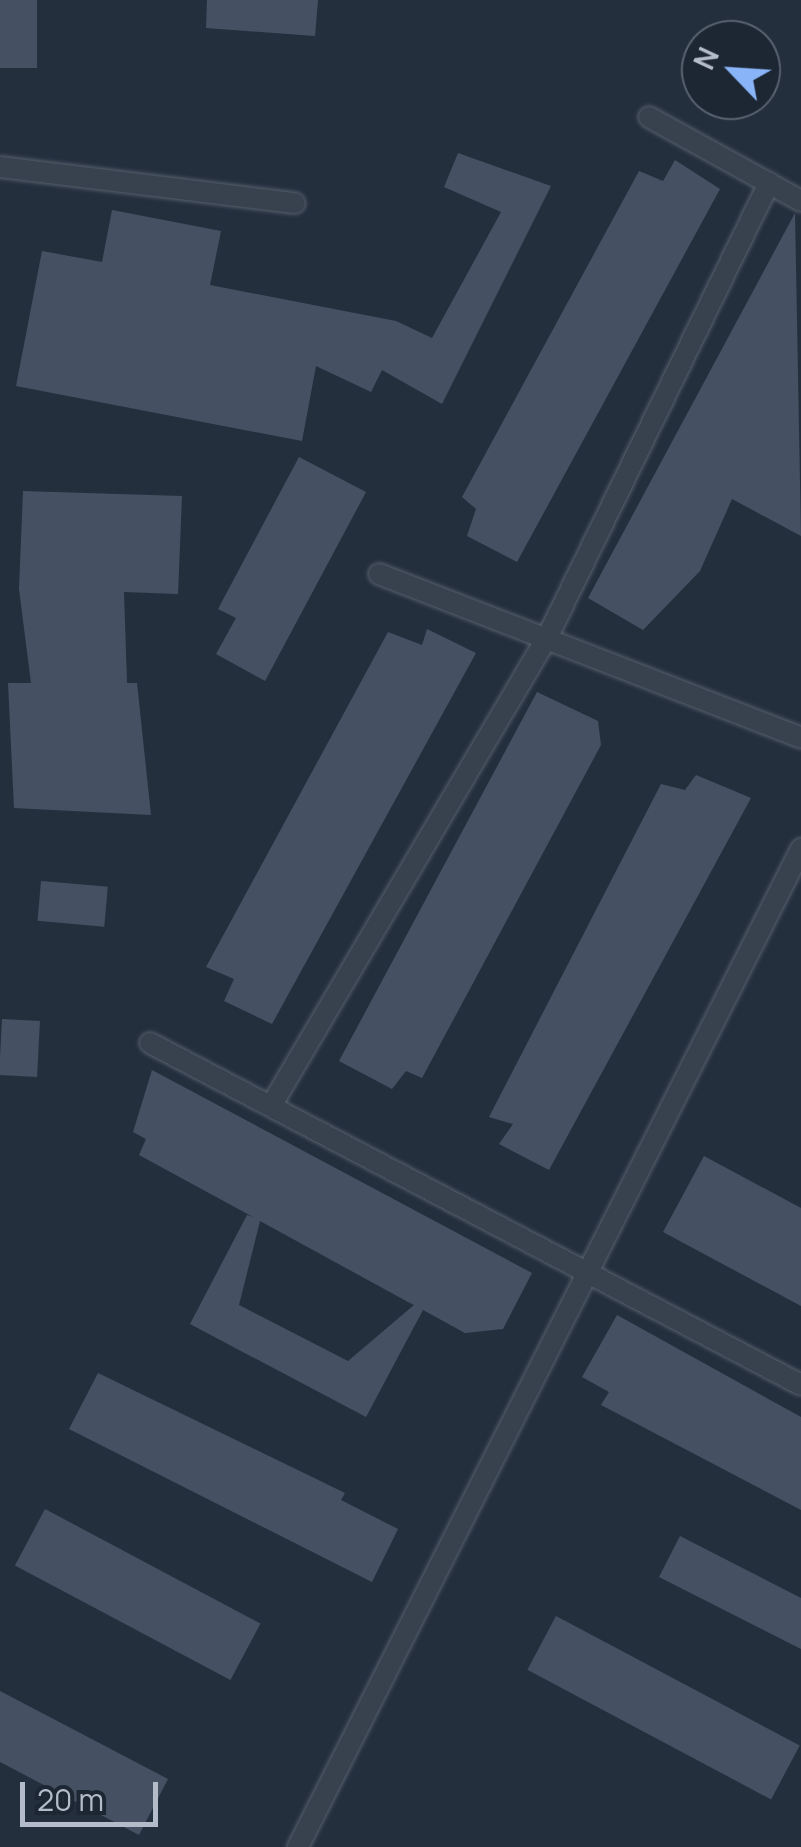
<!DOCTYPE html>
<html>
<head>
<meta charset="utf-8">
<style>
	body { margin:0 }
	#map { position:relative; width:801px; height:1847px; overflow:hidden; background:#242f3e; font-family:Manrope,sans-serif }
	div>[style] { position:absolute }
	.building>* { inset:0; background:#455162; transform-origin:0 0 }
	.roads { filter:drop-shadow(0 0 2px #565f6c) drop-shadow(0 0 2px #565f6c) }
	.service>* { height:20px; margin:-10px; padding:0 10px; transform-origin:10px; border-radius:10px; background:#38414e }
	span { translate:-50% -50%; white-space:nowrap; text-align:center; line-height:1.15; -webkit-text-stroke:10px #1d2633; paint-order:stroke }
	.north { position:absolute; left:681px; top:20px; width:100px; height:100px; box-sizing:border-box; background:#1d2633; border:2px solid #59626f; border-radius:50%; rotate:295deg; font-size:28px; font-weight:700; line-height:40px; text-align:center; color:#b4bcc9 }
	.north::after { content:''; display:block; margin:auto; width:35px; height:45px; background:#8ab4f8; clip-path:polygon(50% 0,100% 100%,50% 72%,0 100%) }
	.scale { position:absolute; left:20px; top:1782px; width:138px; height:45px; box-sizing:border-box; border:5px solid #b4bcc9; border-top:0; padding-left:12px; font-size:30px; line-height:35px; white-space:nowrap; color:#b4bcc9; -webkit-text-stroke:8px #1d2633; paint-order:stroke }
</style>
</head>
<body>
<div id="map">
	<div class="building">
		<i style="left:0;top:0;width:37px;height:68px"></i>
		<i style="clip-path:polygon(207px 0,318px 0,315px 36px,206px 28px)"></i>
		<i style="clip-path:polygon(458px 153px,551px 186px,442px 404px,382px 370px,371px 392px,316px 366px,302px 441px,16px 386px,42px 251px,102px 262px,112px 210px,221px 231px,210px 285px,396px 321px,432px 338px,501px 212px,444px 187px)"></i>
		<i style="clip-path:polygon(675px 160px,720px 189px,517px 562px,467px 536px,476px 509px,462px 497px,639px 171px,663px 181px)"></i>
		<i style="clip-path:polygon(795px 213px,801px 536px,732px 499px,700px 571px,643px 630px,588px 598px)"></i>
		<i style="clip-path:polygon(299px 457px,366px 492px,265px 681px,216px 654px,236px 618px,218px 609px)"></i>
		<i style="clip-path:polygon(23px 491px,182px 496px,178px 594px,124px 592px,127px 683px,137px 683px,151px 815px,14px 808px,8px 683px,31px 683px,19px 589px)"></i>
		<i style="clip-path:polygon(427px 629px,476px 653px,272px 1024px,224px 1001px,234px 979px,206px 967px,388px 632px,422px 645px)"></i>
		<i style="clip-path:polygon(537px 692px,598px 721px,601px 745px,422px 1078px,406px 1071px,392px 1089px,339px 1061px)"></i>
		<i style="clip-path:polygon(696px 775px,751px 798px,549px 1170px,499px 1144px,513px 1124px,489px 1117px,661px 784px,685px 790px)"></i>
		<i style="left:41px;top:881px;width:67px;height:40px;rotate:5deg"></i>
		<i style="left:2px;top:1019px;width:38px;height:56px;rotate:3deg"></i>
		<i style="clip-path:polygon(evenodd,152px 1070px,532px 1273px,503px 1329px,465px 1333px,423px 1310px,366px 1417px,190px 1324px,247px 1215px,253px 1217px,139px 1155px,146px 1139px,133px 1132px,152px 1070px,260px 1221px,408px 1302px,414px 1305px,348px 1361px,239px 1305px,260px 1221px)"></i>
		<i style="clip-path:polygon(704px 1156px,801px 1208px,801px 1306px,663px 1232px)"></i>
		<i style="clip-path:polygon(617px 1315px,801px 1417px,801px 1510px,601px 1405px,609px 1392px,582px 1377px)"></i>
		<i style="clip-path:polygon(98px 1373px,345px 1493px,341px 1500px,398px 1529px,372px 1582px,69px 1429px)"></i>
		<i style="left:45px;top:1509px;width:244px;height:64px;rotate:28deg"></i>
		<i style="clip-path:polygon(680px 1536px,801px 1598px,801px 1649px,659px 1577px)"></i>
		<i style="left:556px;top:1616px;width:276px;height:61px;rotate:28deg"></i>
		<i style="clip-path:polygon(0 1691px,168px 1779px,139px 1835px,0 1762px)"></i>
	</div>
	<div class="roads">
		<div class="service">
			<i style="left:649px;top:117px;width:174px;rotate:28.9deg"></i>
			<i style="left:0;top:167px;width:297px;rotate:7deg"></i>
			<i style="left:379px;top:574px;width:453px;rotate:21.2deg"></i>
			<i style="left:150px;top:1043px;width:735px;rotate:27.71deg"></i>
			<i style="left:271px;top:1106px;width:548px;rotate:-59.5deg"></i>
			<i style="left:549px;top:634px;width:502px;rotate:-64deg"></i>
			<i style="left:298px;top:1847px;width:1118px;rotate:-63.25deg"></i>
		</div>
	</div>
	<div class="north">N</div>
	<div class="scale">20 m</div>
</div>
</body>
</html>
